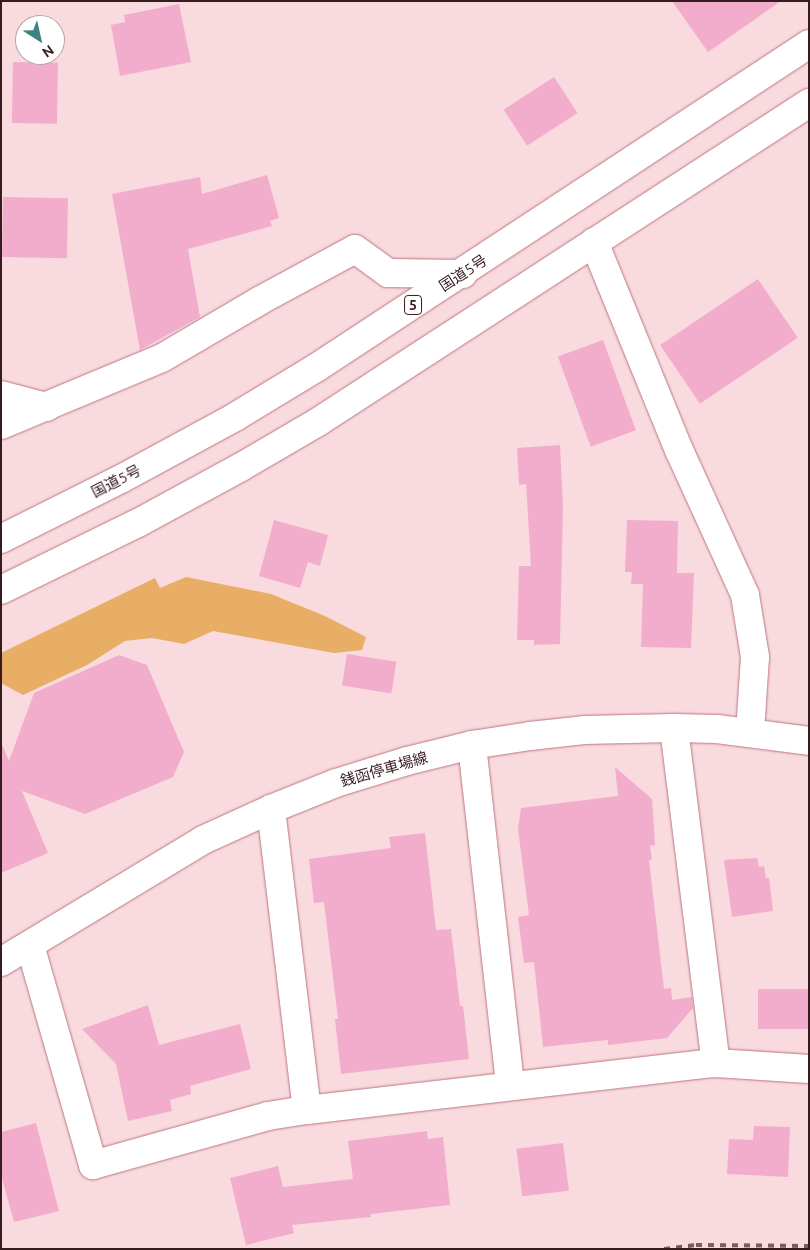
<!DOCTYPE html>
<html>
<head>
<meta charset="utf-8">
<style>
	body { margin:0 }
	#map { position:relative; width:810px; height:1250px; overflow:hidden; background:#f9dade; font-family:Ubuntu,"Noto Sans JP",sans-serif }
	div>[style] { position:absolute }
	.green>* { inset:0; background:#e9ae66 }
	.building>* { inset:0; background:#f2adcc; transform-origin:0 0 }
	.roads { filter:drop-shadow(0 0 1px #ba7680) drop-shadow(0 0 1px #ba7680) }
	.minor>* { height:28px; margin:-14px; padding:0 14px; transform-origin:14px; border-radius:14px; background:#fff }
	.major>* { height:28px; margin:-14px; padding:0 14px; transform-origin:14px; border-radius:14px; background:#fff }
	.highway>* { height:28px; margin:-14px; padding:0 14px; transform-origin:14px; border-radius:14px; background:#fff }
	.rail>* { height:4px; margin-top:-2px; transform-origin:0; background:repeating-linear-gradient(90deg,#775b5f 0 6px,transparent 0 12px) }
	span { translate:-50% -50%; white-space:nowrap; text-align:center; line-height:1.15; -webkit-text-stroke:4.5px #fff; paint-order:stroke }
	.shield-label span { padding:1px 4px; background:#fff; border:1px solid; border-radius:4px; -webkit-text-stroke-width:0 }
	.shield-label { font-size:14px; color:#361b1f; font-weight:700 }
	.street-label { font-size:15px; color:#361b1f }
	.frame { position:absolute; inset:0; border:2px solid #361b1f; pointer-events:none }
	.north { position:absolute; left:15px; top:15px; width:50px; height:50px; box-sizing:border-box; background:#fff; border:1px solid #afa4a5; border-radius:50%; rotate:145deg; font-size:14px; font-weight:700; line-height:20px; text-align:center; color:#361b1f }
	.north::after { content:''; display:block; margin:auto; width:18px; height:22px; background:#3c837f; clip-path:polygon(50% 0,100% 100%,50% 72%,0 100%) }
</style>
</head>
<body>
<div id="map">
	<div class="green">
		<i style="clip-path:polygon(186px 577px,271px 594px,325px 616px,366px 637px,362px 650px,334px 653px,213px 631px,184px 644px,152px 638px,125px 641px,87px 665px,23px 695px,1px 683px,1px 653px,155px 578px,160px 588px)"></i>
	</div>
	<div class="building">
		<i style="clip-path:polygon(672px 1px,781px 1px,708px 52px)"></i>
		<i style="clip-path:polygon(179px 4px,191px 62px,120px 76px,111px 25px,125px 22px,124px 15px)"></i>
		<i style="left:13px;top:62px;width:45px;height:61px;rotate:1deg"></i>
		<i style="left:554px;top:77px;width:43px;height:60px;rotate:57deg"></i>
		<i style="clip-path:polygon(267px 175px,279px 218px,270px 221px,272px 226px,188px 249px,200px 317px,140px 350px,112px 194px,200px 177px,202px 194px)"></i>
		<i style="left:3px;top:197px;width:65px;height:60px;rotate:1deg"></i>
		<i style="left:758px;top:279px;width:71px;height:118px;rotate:56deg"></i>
		<i style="left:603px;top:340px;width:96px;height:48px;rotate:70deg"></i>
		<i style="clip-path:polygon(560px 445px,563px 507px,560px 644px,534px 645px,534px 640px,517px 640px,519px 566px,531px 566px,526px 484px,519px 485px,517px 448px)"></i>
		<i style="clip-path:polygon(274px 520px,328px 535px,320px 566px,308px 562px,300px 588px,259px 576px)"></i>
		<i style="clip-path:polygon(627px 520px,678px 521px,677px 573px,694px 573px,691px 648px,641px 647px,643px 584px,631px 584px,632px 572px,625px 572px)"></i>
		<i style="left:347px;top:654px;width:50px;height:32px;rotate:9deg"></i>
		<i style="clip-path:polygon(119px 655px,147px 665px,184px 752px,173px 777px,85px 814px,22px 791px,48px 853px,1px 873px,1px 742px,9px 761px,34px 693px)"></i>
		<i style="clip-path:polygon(615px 767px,652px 799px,655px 845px,650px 846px,652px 860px,649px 860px,664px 989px,671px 988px,672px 1000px,692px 997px,693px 1008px,667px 1038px,608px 1045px,608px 1040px,543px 1047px,534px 962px,524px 963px,518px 917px,529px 915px,518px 829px,521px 808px,618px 796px)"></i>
		<i style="clip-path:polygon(425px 833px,436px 930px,451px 929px,460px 1006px,463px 1006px,469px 1059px,341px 1074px,335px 1019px,338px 1019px,324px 902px,314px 903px,309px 859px,391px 848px,389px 837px)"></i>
		<i style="clip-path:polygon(757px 858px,759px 867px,764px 866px,766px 878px,769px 878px,773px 911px,732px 917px,724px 860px)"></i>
		<i style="left:809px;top:989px;width:40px;height:51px;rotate:90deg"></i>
		<i style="clip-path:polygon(148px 1005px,159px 1045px,240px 1024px,251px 1069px,190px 1086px,191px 1094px,170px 1100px,172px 1111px,128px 1121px,116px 1064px,82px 1029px)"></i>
		<i style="clip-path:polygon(36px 1123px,59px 1211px,14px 1222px,1px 1175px,1px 1132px)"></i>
		<i style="clip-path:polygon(754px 1126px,790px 1127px,788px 1177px,727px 1174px,729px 1139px,753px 1140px)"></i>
		<i style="clip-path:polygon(427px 1131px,428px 1139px,443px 1137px,450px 1205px,371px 1214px,371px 1217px,292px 1225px,294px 1233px,246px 1245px,230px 1178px,278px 1166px,283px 1187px,353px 1179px,348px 1141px)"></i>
		<i style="left:563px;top:1143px;width:48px;height:47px;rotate:83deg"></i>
	</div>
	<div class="roads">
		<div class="minor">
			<i style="left:594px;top:242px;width:225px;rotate:67.8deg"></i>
			<i style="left:679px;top:450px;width:159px;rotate:65.5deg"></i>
			<i style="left:745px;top:595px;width:63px;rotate:80.8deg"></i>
			<i style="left:755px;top:657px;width:75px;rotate:93.8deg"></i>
			<i style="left:1px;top:395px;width:47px;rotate:14.9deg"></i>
			<i style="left:1px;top:425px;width:174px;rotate:-22.6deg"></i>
			<i style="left:162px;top:358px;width:113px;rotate:-30.4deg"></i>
			<i style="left:259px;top:301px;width:109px;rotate:-28.4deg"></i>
			<i style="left:355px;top:249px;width:41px;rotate:36deg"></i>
			<i style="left:388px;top:273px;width:75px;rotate:0.8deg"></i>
			<i style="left:674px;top:728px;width:338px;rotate:82.9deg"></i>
			<i style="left:472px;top:745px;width:342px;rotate:83.6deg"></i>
			<i style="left:271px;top:809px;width:303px;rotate:83.2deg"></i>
			<i style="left:30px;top:945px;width:229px;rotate:74deg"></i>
			<i style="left:93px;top:1165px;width:182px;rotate:-15.6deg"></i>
			<i style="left:268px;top:1116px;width:39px;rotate:-9deg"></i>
			<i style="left:307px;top:1110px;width:412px;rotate:-6.6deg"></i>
			<i style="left:716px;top:1063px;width:93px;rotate:3.7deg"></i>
		</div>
		<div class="major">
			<i style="left:1px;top:962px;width:236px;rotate:-31.1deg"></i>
			<i style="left:203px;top:840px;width:75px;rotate:-24.5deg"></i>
			<i style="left:271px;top:809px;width:70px;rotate:-21.8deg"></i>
			<i style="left:336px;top:783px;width:74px;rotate:-17.2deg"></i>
			<i style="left:407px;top:761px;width:67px;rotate:-13.8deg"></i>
			<i style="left:472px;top:745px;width:59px;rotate:-8.8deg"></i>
			<i style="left:530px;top:736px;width:54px;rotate:-6.3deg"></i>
			<i style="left:584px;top:730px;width:90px;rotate:-1.3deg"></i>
			<i style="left:674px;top:728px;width:43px;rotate:1.3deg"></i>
			<i style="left:717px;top:729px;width:93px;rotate:7.4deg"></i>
		</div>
		<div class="highway">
			<i style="left:1px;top:539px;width:134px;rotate:-26.6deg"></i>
			<i style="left:121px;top:479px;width:130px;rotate:-28.5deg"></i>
			<i style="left:235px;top:417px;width:95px;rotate:-31.2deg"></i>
			<i style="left:316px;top:368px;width:590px;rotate:-33.31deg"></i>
			<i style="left:1px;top:590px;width:153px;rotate:-26.1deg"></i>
			<i style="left:138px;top:523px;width:117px;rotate:-28.5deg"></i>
			<i style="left:241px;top:467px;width:89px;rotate:-30.3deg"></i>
			<i style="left:318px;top:422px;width:586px;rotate:-33.01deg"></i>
		</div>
	</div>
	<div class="rail">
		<i style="left:664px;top:1249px;width:32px;rotate:-7deg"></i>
		<i style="left:696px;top:1245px;width:113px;rotate:0.5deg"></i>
	</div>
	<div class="shield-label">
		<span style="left:413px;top:305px">5</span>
	</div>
	<div class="street-label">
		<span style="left:463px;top:273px;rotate:-33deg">国道5号</span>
		<span style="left:116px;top:481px;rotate:-27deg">国道5号</span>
		<span style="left:384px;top:769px;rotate:-16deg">銭函停車場線</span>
	</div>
	<div class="frame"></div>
	<div class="north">N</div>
</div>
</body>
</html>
